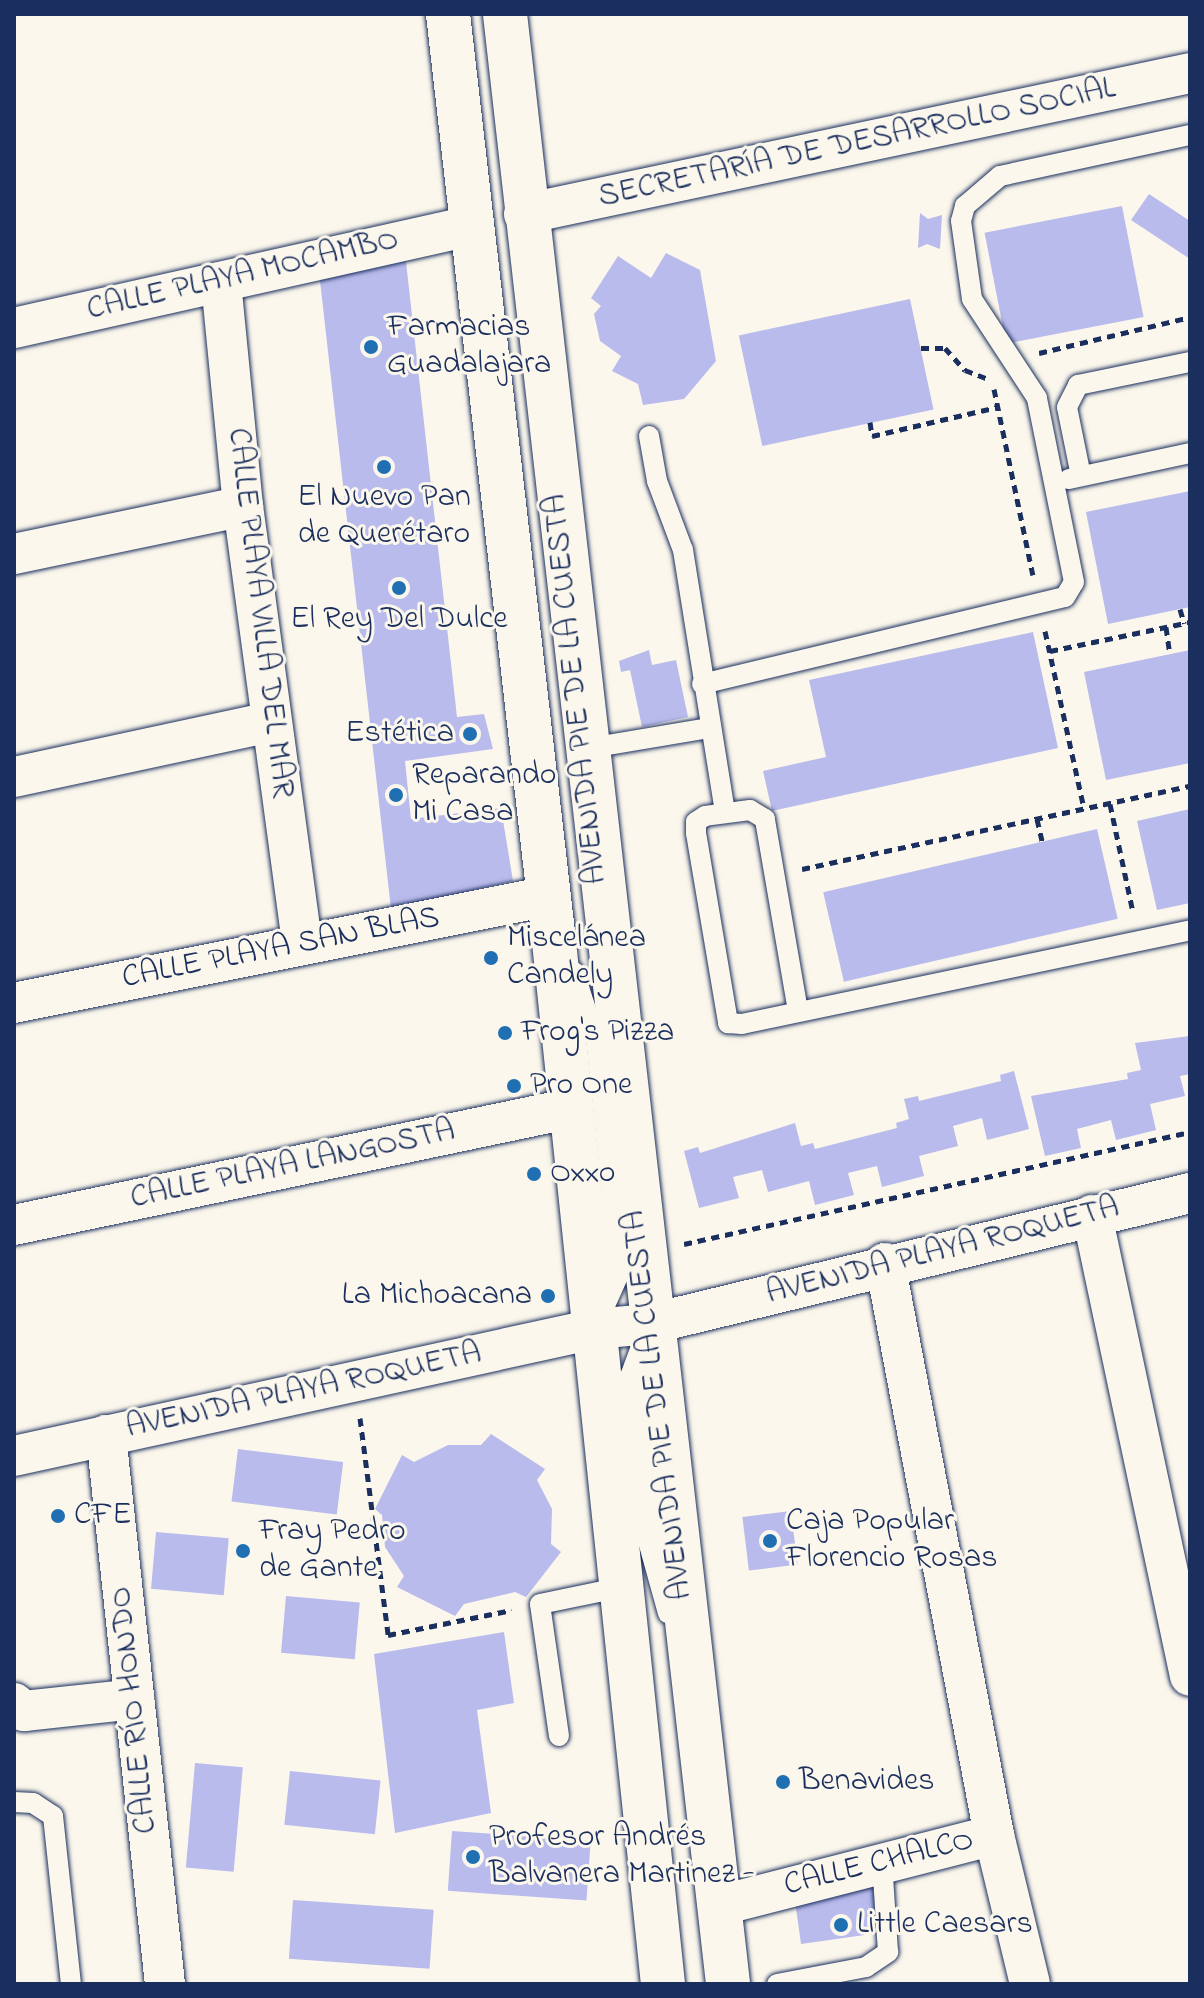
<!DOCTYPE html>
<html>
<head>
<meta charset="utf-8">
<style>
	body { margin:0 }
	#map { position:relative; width:1204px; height:1998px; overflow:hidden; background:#fbf7ec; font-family:"Indie Flower",sans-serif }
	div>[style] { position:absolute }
	.building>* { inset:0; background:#b9bbec; transform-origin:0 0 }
	.path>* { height:5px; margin-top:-2.5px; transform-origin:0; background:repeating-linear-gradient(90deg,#1b2f5e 0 8px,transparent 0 14px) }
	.roads { filter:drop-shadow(0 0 2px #1b2f5e) drop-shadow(0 0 2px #1b2f5e) }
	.service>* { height:20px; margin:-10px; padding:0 10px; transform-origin:10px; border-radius:10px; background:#fbf7ec }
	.minor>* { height:40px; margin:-20px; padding:0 20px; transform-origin:20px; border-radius:20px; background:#fbf7ec }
	.secondary>* { height:44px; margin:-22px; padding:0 22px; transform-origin:22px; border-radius:22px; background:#fbf7ec }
	.dots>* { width:22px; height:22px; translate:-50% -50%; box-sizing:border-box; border:4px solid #fbf7ec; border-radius:50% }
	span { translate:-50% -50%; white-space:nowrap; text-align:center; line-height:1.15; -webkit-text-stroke:6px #fbf7ec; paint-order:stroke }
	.street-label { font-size:32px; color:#1b2f5e }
	.poi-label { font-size:32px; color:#1b2f5e }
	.left { translate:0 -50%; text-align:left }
	.right { translate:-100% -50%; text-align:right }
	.frame { position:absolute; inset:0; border:16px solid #1b2f5e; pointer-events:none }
</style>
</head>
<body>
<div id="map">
	<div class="building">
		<i style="clip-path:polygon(1149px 194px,1190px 221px,1190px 259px,1131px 220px)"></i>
		<i style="left:1122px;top:206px;width:113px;height:140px;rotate:79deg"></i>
		<i style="clip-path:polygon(920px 213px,928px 219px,942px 215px,940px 249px,927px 244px,918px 248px)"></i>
		<i style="clip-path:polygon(404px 244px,457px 717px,484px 714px,493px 749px,405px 761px,411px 819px,501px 808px,513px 881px,391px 909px,318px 263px)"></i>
		<i style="clip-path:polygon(666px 253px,700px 270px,716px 361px,684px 399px,643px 405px,638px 384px,612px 371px,621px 356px,600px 341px,594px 314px,601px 306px,591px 298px,618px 256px,651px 278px)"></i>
		<i style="left:910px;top:299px;width:113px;height:175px;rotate:78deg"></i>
		<i style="clip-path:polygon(1190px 491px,1190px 607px,1108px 624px,1086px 512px)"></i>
		<i style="clip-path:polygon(1033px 632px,1058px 748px,772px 811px,763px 771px,826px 757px,809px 680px)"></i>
		<i style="clip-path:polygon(649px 650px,652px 665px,676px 660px,688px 717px,642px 727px,630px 670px,621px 672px,619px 661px)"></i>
		<i style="clip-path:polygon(1190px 650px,1190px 763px,1106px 780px,1084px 672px)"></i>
		<i style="clip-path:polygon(1190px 809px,1190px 903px,1157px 910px,1137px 821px)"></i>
		<i style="left:1097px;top:829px;width:92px;height:281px;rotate:77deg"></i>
		<i style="clip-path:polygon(1190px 1036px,1190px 1074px,1180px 1076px,1185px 1096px,1150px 1104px,1156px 1130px,1116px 1140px,1111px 1120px,1077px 1129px,1081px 1148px,1045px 1156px,1031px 1096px,1128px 1079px,1127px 1073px,1141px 1070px,1135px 1043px)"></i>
		<i style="clip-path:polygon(1014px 1071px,1029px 1129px,987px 1140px,982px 1118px,953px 1126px,958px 1146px,919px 1156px,924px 1176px,882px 1187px,877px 1166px,848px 1173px,854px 1195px,815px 1205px,809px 1181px,768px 1192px,762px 1170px,733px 1177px,739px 1198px,699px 1208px,684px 1151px,698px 1147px,700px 1153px,795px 1123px,801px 1146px,813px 1143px,815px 1149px,897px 1128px,896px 1123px,909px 1119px,904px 1099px,918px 1096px,919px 1101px,1001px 1081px,1000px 1075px)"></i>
		<i style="clip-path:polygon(491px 1434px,545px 1469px,537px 1480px,552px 1509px,551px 1544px,561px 1552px,526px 1597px,515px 1592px,464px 1604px,455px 1616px,397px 1587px,404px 1576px,385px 1547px,382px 1515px,375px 1509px,402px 1455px,414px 1462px,448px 1445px,481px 1445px)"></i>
		<i style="left:238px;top:1449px;width:106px;height:53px;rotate:7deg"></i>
		<i style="left:791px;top:1511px;width:54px;height:49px;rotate:83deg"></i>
		<i style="left:156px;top:1532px;width:73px;height:57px;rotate:5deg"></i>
		<i style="left:286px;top:1596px;width:74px;height:57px;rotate:5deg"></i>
		<i style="clip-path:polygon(504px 1632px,514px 1703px,477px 1710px,491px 1813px,395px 1833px,374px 1654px)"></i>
		<i style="left:195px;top:1763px;width:48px;height:105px;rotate:5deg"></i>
		<i style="left:290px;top:1771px;width:91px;height:54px;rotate:6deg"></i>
		<i style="left:452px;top:1831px;width:139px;height:60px;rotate:4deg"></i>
		<i style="left:875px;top:1881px;width:52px;height:82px;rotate:82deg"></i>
		<i style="left:293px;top:1900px;width:141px;height:59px;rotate:4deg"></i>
	</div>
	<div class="path">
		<i style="left:921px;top:348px;width:24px"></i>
		<i style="left:945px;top:348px;width:30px;rotate:48deg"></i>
		<i style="left:965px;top:370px;width:25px;rotate:21deg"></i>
		<i style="left:1039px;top:353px;width:155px;rotate:-13.4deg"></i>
		<i style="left:994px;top:389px;width:190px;rotate:78.2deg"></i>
		<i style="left:870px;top:422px;width:14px;rotate:82deg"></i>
		<i style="left:872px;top:436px;width:129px;rotate:-13deg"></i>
		<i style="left:1180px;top:609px;width:15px;rotate:74deg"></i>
		<i style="left:1166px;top:627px;width:27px;rotate:82deg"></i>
		<i style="left:1045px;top:631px;width:182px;rotate:77.6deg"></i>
		<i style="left:1050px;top:651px;width:143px;rotate:-11.7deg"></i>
		<i style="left:1110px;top:804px;width:110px;rotate:78deg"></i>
		<i style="left:1037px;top:819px;width:23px;rotate:77deg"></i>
		<i style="left:802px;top:869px;width:397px;rotate:-12.1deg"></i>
		<i style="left:684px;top:1244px;width:518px;rotate:-12.48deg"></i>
		<i style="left:360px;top:1418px;width:219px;rotate:82.6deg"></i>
		<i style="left:388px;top:1635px;width:126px;rotate:-11.4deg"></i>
	</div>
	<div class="roads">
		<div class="service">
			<i style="left:649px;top:436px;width:46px;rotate:79.9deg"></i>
			<i style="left:657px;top:481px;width:74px;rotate:69.4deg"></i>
			<i style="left:683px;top:550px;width:266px;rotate:80.9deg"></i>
			<i style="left:1081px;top:476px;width:70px;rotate:-101.5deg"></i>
			<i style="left:1067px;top:407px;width:25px;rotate:-63deg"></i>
			<i style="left:1078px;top:385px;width:114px;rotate:-11.6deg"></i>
			<i style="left:1069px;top:479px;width:124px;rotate:-12.1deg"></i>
			<i style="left:702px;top:684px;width:373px;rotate:-13.5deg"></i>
			<i style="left:1065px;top:597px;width:17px;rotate:-59deg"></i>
			<i style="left:1074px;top:582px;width:188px;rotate:-101.4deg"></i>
			<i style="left:1037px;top:398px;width:118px;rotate:-123.3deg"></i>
			<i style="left:972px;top:299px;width:79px;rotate:-98deg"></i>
			<i style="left:961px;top:221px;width:16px;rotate:-75deg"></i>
			<i style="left:965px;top:206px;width:46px;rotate:-40.6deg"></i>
			<i style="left:1000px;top:176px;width:194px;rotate:-12.2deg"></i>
			<i style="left:584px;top:749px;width:128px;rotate:-9.5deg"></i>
			<i style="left:574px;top:972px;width:71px;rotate:72.1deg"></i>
			<i style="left:596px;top:1040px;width:233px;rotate:84.1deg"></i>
			<i style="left:620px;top:1272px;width:44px;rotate:114.2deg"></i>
			<i style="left:798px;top:1011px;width:195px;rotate:-99.8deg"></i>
			<i style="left:765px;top:819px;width:17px;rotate:-149deg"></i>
			<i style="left:750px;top:810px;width:45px;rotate:172.4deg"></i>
			<i style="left:705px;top:816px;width:11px;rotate:146deg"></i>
			<i style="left:696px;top:822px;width:11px;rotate:90deg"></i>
			<i style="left:696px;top:833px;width:193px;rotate:80.4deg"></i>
			<i style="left:728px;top:1023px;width:14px;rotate:4deg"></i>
			<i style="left:742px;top:1024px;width:458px;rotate:-11.8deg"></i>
			<i style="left:645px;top:1336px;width:46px;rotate:110.4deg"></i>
			<i style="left:629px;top:1379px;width:163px;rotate:83.3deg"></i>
			<i style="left:648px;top:1541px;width:75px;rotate:74.5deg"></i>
			<i style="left:559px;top:1736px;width:133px;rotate:-98.2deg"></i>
			<i style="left:540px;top:1604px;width:85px;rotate:-11.6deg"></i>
			<i style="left:14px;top:1802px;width:19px;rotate:3deg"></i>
			<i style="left:33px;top:1803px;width:24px;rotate:33deg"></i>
			<i style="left:53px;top:1816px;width:169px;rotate:83.9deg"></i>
			<i style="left:777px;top:1984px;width:91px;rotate:-10.8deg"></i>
			<i style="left:866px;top:1967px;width:27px;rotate:-34deg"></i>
			<i style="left:888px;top:1952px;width:90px;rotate:-93.8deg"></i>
		</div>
		<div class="minor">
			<i style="left:524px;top:214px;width:681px;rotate:-11.95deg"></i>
			<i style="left:221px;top:282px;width:225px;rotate:84.4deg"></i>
			<i style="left:243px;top:506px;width:441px;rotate:82.3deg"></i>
			<i style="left:14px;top:328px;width:469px;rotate:-12.6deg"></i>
			<i style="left:14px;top:554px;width:234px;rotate:-11.8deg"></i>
			<i style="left:14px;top:777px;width:263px;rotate:-12.1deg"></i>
			<i style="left:14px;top:1003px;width:546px;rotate:-11.31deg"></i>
			<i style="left:1092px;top:1215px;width:471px;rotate:78deg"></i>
			<i style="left:14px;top:1225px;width:570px;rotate:-11.84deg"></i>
			<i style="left:885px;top:1263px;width:582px;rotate:79.21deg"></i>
			<i style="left:994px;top:1835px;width:153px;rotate:76.4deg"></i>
			<i style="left:106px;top:1435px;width:552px;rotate:83.87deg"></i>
			<i style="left:14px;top:1456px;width:594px;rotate:-12.35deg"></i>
			<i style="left:594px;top:1329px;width:56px;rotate:-5.1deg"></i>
			<i style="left:650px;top:1324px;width:556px;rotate:-13.64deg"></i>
			<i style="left:14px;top:1703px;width:13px;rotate:39deg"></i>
			<i style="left:24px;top:1711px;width:111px;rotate:-6.2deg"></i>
			<i style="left:718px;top:1906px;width:285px;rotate:-14.4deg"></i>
		</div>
		<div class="secondary">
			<i style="left:448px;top:14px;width:934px;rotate:83.48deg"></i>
			<i style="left:554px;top:942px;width:1048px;rotate:84.03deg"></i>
			<i style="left:505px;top:14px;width:1983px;rotate:83.54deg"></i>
		</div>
	</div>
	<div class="dots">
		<i style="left:371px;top:347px;background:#1f6fb2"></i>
		<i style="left:384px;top:467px;background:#1f6fb2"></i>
		<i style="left:399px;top:588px;background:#1f6fb2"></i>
		<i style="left:470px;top:734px;background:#1f6fb2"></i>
		<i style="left:396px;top:795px;background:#1f6fb2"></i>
		<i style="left:491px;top:958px;background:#1f6fb2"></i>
		<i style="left:505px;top:1033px;background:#1f6fb2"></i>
		<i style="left:514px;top:1086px;background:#1f6fb2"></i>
		<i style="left:534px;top:1174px;background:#1f6fb2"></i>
		<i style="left:548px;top:1296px;background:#1f6fb2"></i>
		<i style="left:58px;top:1516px;background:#1f6fb2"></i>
		<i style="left:770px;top:1541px;background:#1f6fb2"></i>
		<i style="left:243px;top:1551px;background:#1f6fb2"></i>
		<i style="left:783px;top:1782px;background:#1f6fb2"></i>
		<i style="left:473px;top:1857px;background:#1f6fb2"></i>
		<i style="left:841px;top:1925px;background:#1f6fb2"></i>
	</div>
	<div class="street-label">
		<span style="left:857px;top:144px;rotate:-12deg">SECRETARÍA DE DESARROLLO SOCIAL</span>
		<span style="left:243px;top:276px;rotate:-13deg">CALLE PLAYA MOCAMBO</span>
		<span style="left:259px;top:613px;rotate:83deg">CALLE PLAYA VILLA DEL MAR</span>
		<span style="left:577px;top:689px;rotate:-96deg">AVENIDA PIE DE LA CUESTA</span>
		<span style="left:281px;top:949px;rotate:-11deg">CALLE PLAYA SAN BLAS</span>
		<span style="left:293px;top:1166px;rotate:-12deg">CALLE PLAYA LANGOSTA</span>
		<span style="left:943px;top:1252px;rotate:-14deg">AVENIDA PLAYA ROQUETA</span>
		<span style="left:304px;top:1392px;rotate:-12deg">AVENIDA PLAYA ROQUETA</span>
		<span style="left:659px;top:1405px;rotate:-97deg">AVENIDA PIE DE LA CUESTA</span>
		<span style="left:135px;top:1710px;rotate:-96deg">CALLE RÍO HONDO</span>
		<span style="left:879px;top:1864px;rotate:-14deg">CALLE CHALCO</span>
	</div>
	<div class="poi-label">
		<span class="left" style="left:387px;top:347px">Farmacias<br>Guadalajara</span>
		<span style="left:384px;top:517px">El Nuevo Pan<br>de Querétaro</span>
		<span style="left:399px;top:620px">El Rey Del Dulce</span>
		<span class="right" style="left:454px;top:734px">Estética</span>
		<span class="left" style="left:412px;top:795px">Reparando<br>Mi Casa</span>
		<span class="left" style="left:507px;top:958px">Miscelánea<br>Candely</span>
		<span class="left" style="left:521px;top:1033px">Frog's Pizza</span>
		<span class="left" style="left:530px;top:1086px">Pro One</span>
		<span class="left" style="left:550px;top:1174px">Oxxo</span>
		<span class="right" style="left:532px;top:1296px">La Michoacana</span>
		<span class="left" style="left:74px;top:1516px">CFE</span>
		<span class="left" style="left:786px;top:1541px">Caja Popular<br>Florencio Rosas</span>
		<span class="left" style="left:259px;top:1551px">Fray Pedro<br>de Gante</span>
		<span class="left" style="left:799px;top:1782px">Benavides</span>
		<span class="left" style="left:489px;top:1857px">Profesor Andrés<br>Balvanera Martinez -</span>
		<span class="left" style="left:857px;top:1925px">Little Caesars</span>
	</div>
	<div class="frame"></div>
</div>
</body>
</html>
